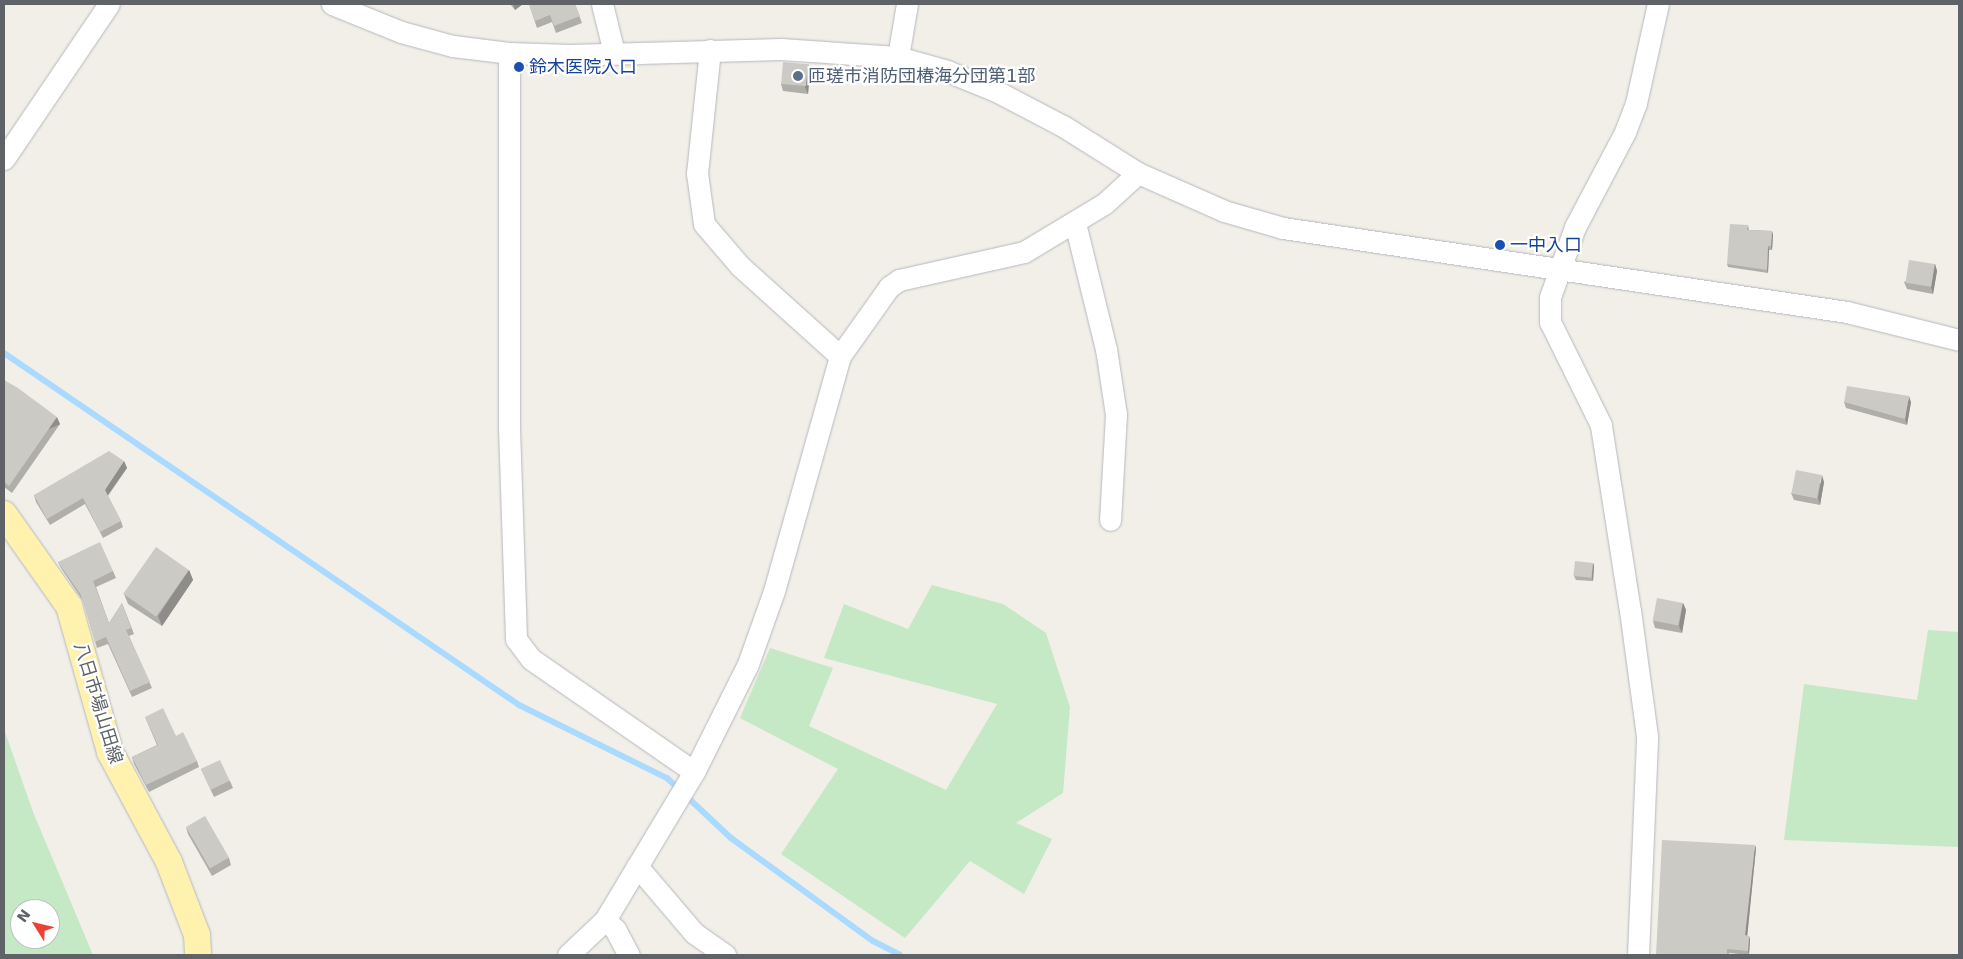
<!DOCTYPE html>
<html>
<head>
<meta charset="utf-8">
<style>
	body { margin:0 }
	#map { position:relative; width:1963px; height:959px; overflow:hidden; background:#f1efe8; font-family:"DejaVu Sans","Noto Sans JP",sans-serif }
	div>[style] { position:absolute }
	.green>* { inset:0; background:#c5e8c5 }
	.stream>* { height:6px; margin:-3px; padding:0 3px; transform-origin:3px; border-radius:3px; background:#aadaff }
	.roads { filter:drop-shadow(0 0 1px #b5b8bc) drop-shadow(0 0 1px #b5b8bc) }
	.minor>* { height:21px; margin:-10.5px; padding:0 10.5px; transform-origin:10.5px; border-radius:10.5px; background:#fff }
	.major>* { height:26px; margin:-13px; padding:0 13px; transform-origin:13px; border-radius:13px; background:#fff2af }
	.wall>* { inset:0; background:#afaea9 }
	.shaded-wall>* { inset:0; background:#8f8d8a; transform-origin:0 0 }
	.building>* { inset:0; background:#cccac5; transform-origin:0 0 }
	.dots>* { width:14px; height:14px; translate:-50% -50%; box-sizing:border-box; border:2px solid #fff; border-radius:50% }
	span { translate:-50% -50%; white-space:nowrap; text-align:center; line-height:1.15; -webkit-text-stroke:4.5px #fff; paint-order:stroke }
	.transit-label { font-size:18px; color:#164399 }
	.left { translate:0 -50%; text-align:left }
	.service-label { font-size:18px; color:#4e5e75 }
	.street-label { font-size:18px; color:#5f6368 }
	.frame { position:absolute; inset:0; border:5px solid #5f6368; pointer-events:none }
	.north { position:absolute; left:10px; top:899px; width:50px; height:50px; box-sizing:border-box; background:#fff; border:1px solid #bfc1c3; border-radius:50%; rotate:306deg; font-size:14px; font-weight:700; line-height:20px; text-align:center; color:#5f6368 }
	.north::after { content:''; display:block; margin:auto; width:18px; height:22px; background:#ea4335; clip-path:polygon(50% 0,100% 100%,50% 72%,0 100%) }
</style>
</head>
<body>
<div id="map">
	<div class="green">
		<i style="clip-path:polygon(932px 585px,1003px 604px,1046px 633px,1070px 707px,1063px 793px,1016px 823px,1052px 839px,1024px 894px,970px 861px,905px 938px,781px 854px,838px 769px,740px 718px,770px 648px,833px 668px,809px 726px,946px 790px,997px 704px,824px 658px,844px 604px,908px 629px)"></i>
		<i style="clip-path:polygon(1928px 630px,1959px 632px,1959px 847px,1784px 840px,1804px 684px,1917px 700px)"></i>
		<i style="clip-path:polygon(evenodd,4px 729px,33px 812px,93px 955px,4px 955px,4px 729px,20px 909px,50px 909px,50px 939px,20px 939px,20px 909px)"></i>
	</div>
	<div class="stream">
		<i style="left:4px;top:353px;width:624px;rotate:34.35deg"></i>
		<i style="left:519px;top:705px;width:165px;rotate:26.3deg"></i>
		<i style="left:667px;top:778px;width:88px;rotate:43.2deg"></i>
		<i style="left:731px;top:838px;width:175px;rotate:36deg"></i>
		<i style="left:873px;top:941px;width:30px;rotate:27deg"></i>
	</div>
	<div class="roads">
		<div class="minor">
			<i style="left:332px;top:4px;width:74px;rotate:22.1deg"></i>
			<i style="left:401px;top:32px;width:54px;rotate:15.1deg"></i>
			<i style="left:453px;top:46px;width:56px;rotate:7.1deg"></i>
			<i style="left:509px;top:53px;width:60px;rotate:1.9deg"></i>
			<i style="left:569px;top:55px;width:212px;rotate:-1.6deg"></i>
			<i style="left:781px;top:49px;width:117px;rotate:3.9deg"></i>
			<i style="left:898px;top:57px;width:51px;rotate:15.9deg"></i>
			<i style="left:947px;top:71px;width:53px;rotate:22.2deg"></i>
			<i style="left:996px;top:91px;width:76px;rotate:27.6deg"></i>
			<i style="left:1063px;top:126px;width:89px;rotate:32.1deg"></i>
			<i style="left:1138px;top:173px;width:94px;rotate:23.8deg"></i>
			<i style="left:1224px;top:211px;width:61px;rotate:16.1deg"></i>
			<i style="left:1283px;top:228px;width:570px;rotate:8.47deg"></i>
			<i style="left:1847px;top:312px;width:115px;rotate:14deg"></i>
			<i style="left:602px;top:4px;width:50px;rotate:76.2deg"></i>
			<i style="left:710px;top:50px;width:124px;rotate:96deg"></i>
			<i style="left:697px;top:173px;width:51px;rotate:82.2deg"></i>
			<i style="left:704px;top:224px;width:55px;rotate:49.4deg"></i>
			<i style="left:740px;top:266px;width:135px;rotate:42deg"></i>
			<i style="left:509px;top:53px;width:374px;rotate:90deg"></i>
			<i style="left:509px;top:427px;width:212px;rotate:88.1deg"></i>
			<i style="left:516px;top:639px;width:25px;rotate:53deg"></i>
			<i style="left:531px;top:659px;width:198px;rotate:34.7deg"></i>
			<i style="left:898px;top:57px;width:54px;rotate:-80.4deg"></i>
			<i style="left:4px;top:159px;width:187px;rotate:-55.9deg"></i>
			<i style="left:1075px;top:223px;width:130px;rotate:76.2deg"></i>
			<i style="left:1106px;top:349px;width:66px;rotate:81.3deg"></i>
			<i style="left:1116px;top:414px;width:106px;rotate:93.2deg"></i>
			<i style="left:637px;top:866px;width:88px;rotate:49.6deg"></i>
			<i style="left:694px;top:933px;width:38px;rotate:35deg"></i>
			<i style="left:605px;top:920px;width:13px;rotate:42deg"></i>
			<i style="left:615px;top:929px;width:30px;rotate:62deg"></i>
			<i style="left:568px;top:955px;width:51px;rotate:-43.4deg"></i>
			<i style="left:605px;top:920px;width:173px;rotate:-59deg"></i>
			<i style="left:694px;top:772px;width:121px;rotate:-63.4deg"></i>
			<i style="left:748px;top:664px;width:77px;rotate:-70.4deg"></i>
			<i style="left:774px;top:591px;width:244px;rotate:-74.3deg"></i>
			<i style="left:840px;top:356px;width:85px;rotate:-54.6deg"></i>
			<i style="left:889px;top:287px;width:12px;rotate:-35deg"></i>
			<i style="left:899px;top:280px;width:128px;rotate:-12.6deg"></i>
			<i style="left:1024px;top:252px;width:93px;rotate:-31deg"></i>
			<i style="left:1104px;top:204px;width:46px;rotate:-42.4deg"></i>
			<i style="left:1638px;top:955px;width:219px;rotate:-87.6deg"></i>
			<i style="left:1647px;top:736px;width:126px;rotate:-97.7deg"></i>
			<i style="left:1630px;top:611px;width:188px;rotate:-98.9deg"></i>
			<i style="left:1601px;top:425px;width:115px;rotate:-116.3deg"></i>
			<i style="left:1550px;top:322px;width:25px;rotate:-90deg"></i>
			<i style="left:1550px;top:297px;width:74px;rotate:-70.3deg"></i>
			<i style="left:1575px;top:227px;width:107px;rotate:-62.2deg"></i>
			<i style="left:1625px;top:132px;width:31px;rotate:-69deg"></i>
			<i style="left:1636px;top:103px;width:101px;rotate:-77.5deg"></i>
		</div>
		<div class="major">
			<i style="left:4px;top:514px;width:113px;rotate:54.8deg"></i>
			<i style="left:69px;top:606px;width:152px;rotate:74.3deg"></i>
			<i style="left:110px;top:752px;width:125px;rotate:61.8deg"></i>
			<i style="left:169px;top:862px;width:78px;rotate:69deg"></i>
			<i style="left:197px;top:935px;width:20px;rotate:87deg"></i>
		</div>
	</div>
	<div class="wall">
		<i style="clip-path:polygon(510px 4px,523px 4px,515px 10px)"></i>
		<i style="clip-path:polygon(529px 4px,575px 4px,582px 23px,556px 33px,552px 22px,537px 28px)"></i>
		<i style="clip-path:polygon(808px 64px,810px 71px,808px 94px,783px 91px,781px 84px)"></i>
		<i style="clip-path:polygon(1748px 225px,1749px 230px,1772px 231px,1773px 235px,1772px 250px,1769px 250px,1768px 273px,1728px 267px,1727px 264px)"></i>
		<i style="clip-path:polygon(1935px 264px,1937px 271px,1933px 294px,1907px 289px,1904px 282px)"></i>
		<i style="clip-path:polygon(4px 380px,60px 424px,12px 493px,4px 487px)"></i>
		<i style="clip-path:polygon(1844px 402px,1911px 402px,1907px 425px,1846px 408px)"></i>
		<i style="clip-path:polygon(124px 461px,127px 468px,108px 496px,121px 521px,123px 527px,103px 538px,85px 504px,50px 525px,36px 502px,34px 495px)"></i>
		<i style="clip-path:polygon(1824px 482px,1820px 505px,1794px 500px,1791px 493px)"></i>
		<i style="clip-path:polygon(58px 562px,113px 571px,116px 578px,96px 587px,109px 623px,122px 603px,134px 634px,129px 636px,152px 688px,132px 697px,108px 644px,97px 648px,83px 601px,61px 568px)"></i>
		<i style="clip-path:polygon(1593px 563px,1594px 566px,1593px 581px,1576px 580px,1574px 576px)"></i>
		<i style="clip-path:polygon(189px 570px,193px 580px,162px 626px,128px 604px,124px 594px)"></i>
		<i style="clip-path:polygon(1683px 603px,1686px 610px,1682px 633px,1655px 628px,1653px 621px)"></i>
		<i style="clip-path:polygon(145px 717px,176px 736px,197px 761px,199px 767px,149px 792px,134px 764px,132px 757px,157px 745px)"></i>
		<i style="clip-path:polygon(201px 769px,230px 781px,233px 788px,214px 797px)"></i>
		<i style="clip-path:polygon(186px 827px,229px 858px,231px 865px,212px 876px,188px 834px)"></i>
		<i style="clip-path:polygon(1756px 848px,1747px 936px,1749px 936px,1750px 940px,1749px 955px,1729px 953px,1729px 955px,1656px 955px)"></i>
	</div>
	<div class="shaded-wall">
		<i style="clip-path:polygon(513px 4px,523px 4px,515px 10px)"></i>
		<i style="clip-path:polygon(808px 64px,810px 71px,808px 94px,805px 87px)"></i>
		<i style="clip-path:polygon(1772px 231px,1773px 235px,1772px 250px,1771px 246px)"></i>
		<i style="clip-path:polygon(1768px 246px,1769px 250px,1768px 273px,1767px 270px)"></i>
		<i style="clip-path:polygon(1935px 264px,1937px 271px,1933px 294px,1931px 287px)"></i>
		<i style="clip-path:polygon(1909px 396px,1911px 402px,1907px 425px,1905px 419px)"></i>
		<i style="left:57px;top:417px;width:8px;height:84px;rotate:67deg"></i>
		<i style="clip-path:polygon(124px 461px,127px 468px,107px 496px,105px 490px)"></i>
		<i style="clip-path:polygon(1822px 475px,1824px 482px,1820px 505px,1818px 498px)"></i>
		<i style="clip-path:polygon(1593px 563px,1594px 566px,1593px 581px,1592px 578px)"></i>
		<i style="clip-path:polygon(189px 570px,193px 580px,162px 626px,158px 616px)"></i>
		<i style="clip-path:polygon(1683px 603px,1686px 610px,1682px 633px,1679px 626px)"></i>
		<i style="clip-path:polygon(1755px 845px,1756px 848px,1747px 939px,1745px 935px)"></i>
		<i style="clip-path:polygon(1749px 936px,1750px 940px,1749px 955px,1748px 951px)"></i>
	</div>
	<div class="building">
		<i style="clip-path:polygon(529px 4px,575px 4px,580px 16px,554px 26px,550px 15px,535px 21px)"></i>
		<i style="left:783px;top:62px;width:25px;height:22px;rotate:5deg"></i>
		<i style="clip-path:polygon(1730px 224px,1748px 225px,1747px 230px,1772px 231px,1771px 246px,1768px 246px,1767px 270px,1727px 264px)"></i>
		<i style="left:1909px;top:260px;width:26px;height:23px;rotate:9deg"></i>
		<i style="clip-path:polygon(4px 380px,18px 388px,57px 417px,9px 486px,4px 482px)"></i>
		<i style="clip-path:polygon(1847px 386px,1909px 396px,1905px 419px,1844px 402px)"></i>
		<i style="clip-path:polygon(109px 451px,124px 461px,105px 490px,121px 521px,100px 532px,83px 498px,47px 519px,34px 495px)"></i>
		<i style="left:1796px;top:470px;width:26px;height:24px;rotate:11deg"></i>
		<i style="clip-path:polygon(100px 542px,113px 571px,93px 581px,109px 623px,122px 603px,131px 628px,126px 630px,150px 682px,130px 691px,106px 637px,95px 642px,81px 595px,58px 562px)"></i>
		<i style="left:156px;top:547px;width:40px;height:57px;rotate:35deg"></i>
		<i style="left:1575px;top:561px;width:18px;height:15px;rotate:6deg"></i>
		<i style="left:1657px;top:598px;width:26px;height:23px;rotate:11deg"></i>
		<i style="clip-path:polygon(163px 708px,176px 736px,183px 732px,197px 761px,146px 785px,132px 757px,158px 745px,145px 717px)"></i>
		<i style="left:220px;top:760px;width:23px;height:21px;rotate:65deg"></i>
		<i style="left:205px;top:816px;width:48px;height:22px;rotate:60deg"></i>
		<i style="clip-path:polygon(1662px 840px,1755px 845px,1745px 935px,1749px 936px,1748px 951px,1727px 949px,1727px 955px,1656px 955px)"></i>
	</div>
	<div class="dots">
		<i style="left:519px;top:67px;background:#1a4fb4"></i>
		<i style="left:798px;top:76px;background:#5c6f8a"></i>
		<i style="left:1500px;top:245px;background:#1a4fb4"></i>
	</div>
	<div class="transit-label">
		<span class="left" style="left:529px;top:67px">鈴木医院入口</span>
		<span class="left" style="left:1510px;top:245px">一中入口</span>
	</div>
	<div class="service-label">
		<span class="left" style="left:808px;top:76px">匝瑳市消防団椿海分団第1部</span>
	</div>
	<div class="street-label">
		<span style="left:98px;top:703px;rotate:73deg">八日市場山田線</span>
	</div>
	<div class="frame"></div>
	<div class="north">N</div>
</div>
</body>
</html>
